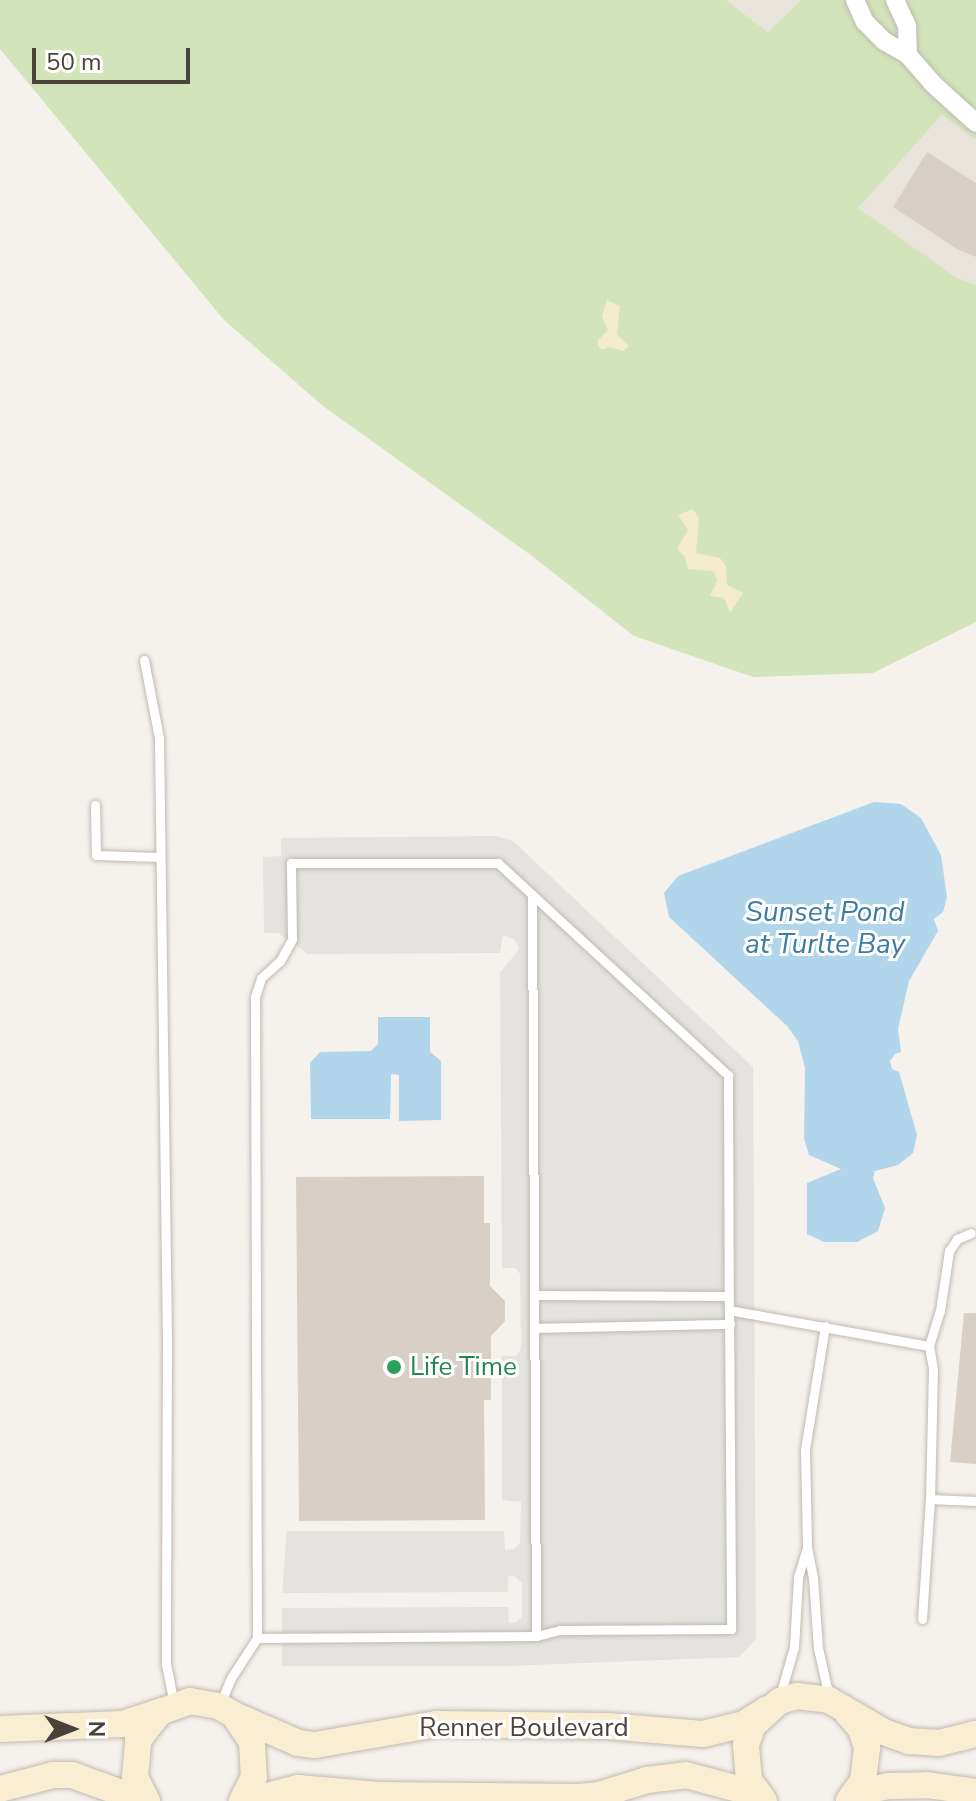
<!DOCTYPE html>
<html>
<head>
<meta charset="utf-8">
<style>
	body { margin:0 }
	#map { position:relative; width:976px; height:1801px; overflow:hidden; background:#f5f2ed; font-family:"Nunito Sans",sans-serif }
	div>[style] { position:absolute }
	.residential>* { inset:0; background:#e8e4db }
	.green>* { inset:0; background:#d3e4ba }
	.sand>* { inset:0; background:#f4eace }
	.parking>* { inset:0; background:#e4e3e0 }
	.water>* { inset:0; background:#b1d5ea }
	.building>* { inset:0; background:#d8d0c6 }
	.roads { filter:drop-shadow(0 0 2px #c0b9b0) drop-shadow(0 0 2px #c0b9b0) }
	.service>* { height:9px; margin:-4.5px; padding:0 4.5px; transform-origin:4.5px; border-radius:4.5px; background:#fff }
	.minor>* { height:18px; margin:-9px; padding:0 9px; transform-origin:9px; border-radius:9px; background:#fff }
	.secondary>* { height:26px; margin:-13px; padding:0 13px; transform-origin:13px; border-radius:13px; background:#faeed2 }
	.dots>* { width:22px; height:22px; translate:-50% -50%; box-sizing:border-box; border:4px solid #fff; border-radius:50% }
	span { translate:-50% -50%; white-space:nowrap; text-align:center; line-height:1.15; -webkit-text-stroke:6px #fff; paint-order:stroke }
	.leisure-label { font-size:26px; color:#27864d }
	.left { translate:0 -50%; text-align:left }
	.street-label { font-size:26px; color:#49433b }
	.water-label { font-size:28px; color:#3c7ca3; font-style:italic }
	.north { position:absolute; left:32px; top:1689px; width:80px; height:80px; -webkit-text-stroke:6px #fff; paint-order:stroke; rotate:90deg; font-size:22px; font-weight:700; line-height:32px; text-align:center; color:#49433b }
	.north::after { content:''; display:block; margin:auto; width:28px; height:36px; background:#49433b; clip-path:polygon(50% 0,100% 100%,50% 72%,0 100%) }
	.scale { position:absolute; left:32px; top:48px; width:158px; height:36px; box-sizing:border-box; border:4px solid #49433b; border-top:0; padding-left:10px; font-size:24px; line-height:28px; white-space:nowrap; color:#49433b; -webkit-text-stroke:6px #fff; paint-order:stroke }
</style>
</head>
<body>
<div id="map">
	<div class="residential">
		<i style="clip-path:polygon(726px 0,801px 0,768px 32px)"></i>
		<i style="clip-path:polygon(942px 115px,976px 140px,976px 285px,957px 278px,857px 208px)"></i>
	</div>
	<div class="green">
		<i style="clip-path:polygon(0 0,726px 0,768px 32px,801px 0,976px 0,976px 140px,942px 115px,858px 208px,957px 278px,976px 285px,976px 622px,873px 673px,753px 677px,634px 636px,532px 556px,323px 406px,224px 320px,0 49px)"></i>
	</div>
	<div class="sand">
		<i style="clip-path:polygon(607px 300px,620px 306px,617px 334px,629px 346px,623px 351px,610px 347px,602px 350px,598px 346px,598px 340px,608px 330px,602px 317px)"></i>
		<i style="clip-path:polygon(693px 509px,699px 518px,696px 553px,720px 558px,726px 566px,727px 585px,743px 593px,730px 613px,724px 598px,710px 596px,717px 581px,715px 574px,712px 571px,688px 569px,685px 557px,677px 549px,688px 530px,678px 515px)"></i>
	</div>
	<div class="parking">
		<i style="clip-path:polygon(496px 836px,513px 841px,753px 1067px,756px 1639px,739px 1657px,505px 1666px,282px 1666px,282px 1608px,508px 1607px,509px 1622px,516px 1623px,522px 1616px,522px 1583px,513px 1575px,508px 1577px,508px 1592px,282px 1593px,287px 1531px,504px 1531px,505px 1550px,514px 1549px,520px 1543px,521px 1502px,502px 1500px,502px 1356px,516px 1356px,521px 1349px,520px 1274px,515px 1268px,502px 1268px,500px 973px,519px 949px,515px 940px,503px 935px,500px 953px,308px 954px,278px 933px,264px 933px,263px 857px,281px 856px,281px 838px)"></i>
	</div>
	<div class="water">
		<i style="clip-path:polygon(874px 802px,901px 804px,921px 818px,941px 855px,947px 897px,943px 912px,934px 919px,938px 931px,909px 981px,898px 1029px,901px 1052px,895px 1054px,890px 1061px,892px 1069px,899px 1072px,917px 1135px,913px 1153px,898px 1165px,875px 1171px,873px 1178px,885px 1208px,878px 1231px,857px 1242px,824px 1242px,807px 1234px,807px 1183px,841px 1169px,809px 1155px,804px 1139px,805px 1068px,798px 1041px,787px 1026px,669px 917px,664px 893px,678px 876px)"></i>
		<i style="clip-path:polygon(378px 1017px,430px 1017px,430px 1052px,441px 1061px,441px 1120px,399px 1121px,399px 1075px,391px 1074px,390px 1119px,311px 1119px,310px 1063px,320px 1052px,371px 1051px,378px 1044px)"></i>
	</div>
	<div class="building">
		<i style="clip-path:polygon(927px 152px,976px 183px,976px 257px,957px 249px,893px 207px)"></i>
		<i style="clip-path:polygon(484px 1176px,484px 1223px,490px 1223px,490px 1286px,505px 1301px,505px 1321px,491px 1336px,491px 1400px,484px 1400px,485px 1520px,299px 1521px,296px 1177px)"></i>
		<i style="clip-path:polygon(964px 1313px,976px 1313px,976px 1464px,950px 1462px)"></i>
	</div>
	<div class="roads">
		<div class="service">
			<i style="left:144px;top:660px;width:79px;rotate:79.1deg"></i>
			<i style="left:159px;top:738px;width:602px;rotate:89.24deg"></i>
			<i style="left:167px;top:1340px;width:324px;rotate:90.2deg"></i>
			<i style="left:166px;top:1664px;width:41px;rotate:78.7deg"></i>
			<i style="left:95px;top:805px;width:50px;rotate:88.9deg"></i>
			<i style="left:96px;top:855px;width:64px;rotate:1.8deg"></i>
			<i style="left:532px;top:895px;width:741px;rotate:89.69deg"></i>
			<i style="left:535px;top:1295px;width:193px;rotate:0.3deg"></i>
			<i style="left:729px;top:1310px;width:319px;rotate:89.6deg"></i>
			<i style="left:731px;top:1629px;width:171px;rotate:179.7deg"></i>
			<i style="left:560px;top:1630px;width:25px;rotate:166deg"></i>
			<i style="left:536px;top:1636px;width:279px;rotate:179.6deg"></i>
			<i style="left:257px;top:1638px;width:641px;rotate:-90.18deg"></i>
			<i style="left:255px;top:997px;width:20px;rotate:-72deg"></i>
			<i style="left:261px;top:978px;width:25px;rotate:-42deg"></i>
			<i style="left:280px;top:961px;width:25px;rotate:-61deg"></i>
			<i style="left:292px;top:939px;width:76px;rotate:-90.8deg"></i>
			<i style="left:291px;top:863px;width:207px"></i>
			<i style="left:498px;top:863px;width:313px;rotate:42.7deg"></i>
			<i style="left:728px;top:1075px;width:235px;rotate:89.8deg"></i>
			<i style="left:729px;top:1310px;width:203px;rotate:10.2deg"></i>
			<i style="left:929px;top:1346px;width:23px;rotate:80deg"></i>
			<i style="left:933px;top:1369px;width:130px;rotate:91.3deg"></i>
			<i style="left:930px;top:1499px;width:46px;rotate:2.5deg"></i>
			<i style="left:825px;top:1326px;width:125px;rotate:99.2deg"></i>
			<i style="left:805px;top:1449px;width:98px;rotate:88.8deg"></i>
			<i style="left:807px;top:1547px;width:31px;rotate:79deg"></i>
			<i style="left:813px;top:1577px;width:71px;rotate:86deg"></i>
			<i style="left:818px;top:1648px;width:50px;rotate:77.3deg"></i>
			<i style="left:535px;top:1328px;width:195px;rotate:-1.2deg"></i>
			<i style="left:929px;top:1346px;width:37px;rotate:-73deg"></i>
			<i style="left:940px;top:1311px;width:61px;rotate:-81.5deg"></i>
			<i style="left:949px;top:1251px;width:14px;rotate:-56deg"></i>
			<i style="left:957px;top:1239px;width:15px;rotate:-23deg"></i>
			<i style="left:922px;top:1619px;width:120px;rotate:-86.2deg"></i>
			<i style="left:780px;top:1696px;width:51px;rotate:-74.1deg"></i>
			<i style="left:794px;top:1647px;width:70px;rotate:-86.7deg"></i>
			<i style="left:798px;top:1577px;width:28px;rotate:-73deg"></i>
			<i style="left:220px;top:1704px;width:28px;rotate:-67deg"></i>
			<i style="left:231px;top:1678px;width:48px;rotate:-57deg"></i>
		</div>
		<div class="minor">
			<i style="left:855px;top:0;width:24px;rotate:66deg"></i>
			<i style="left:865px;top:22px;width:27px;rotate:45deg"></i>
			<i style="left:884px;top:41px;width:28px;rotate:30deg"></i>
			<i style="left:908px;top:55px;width:37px;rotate:49deg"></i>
			<i style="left:932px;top:83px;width:59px;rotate:42.3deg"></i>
			<i style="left:895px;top:0;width:29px;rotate:65deg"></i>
			<i style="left:907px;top:26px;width:29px;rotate:88deg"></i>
		</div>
		<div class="secondary">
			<i style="left:848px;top:1714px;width:20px;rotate:49deg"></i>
			<i style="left:861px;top:1729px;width:20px;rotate:72deg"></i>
			<i style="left:867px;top:1748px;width:33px;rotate:97deg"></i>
			<i style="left:863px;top:1781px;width:24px;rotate:126deg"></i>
			<i style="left:234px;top:1715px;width:70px;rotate:23.6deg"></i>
			<i style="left:298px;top:1743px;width:17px;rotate:7deg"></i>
			<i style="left:315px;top:1745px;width:124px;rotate:-9.8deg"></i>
			<i style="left:437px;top:1724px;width:170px;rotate:0.7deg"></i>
			<i style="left:607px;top:1726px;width:96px;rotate:4.8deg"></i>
			<i style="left:703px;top:1734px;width:42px;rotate:-13.7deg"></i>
			<i style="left:744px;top:1724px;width:27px;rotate:-33deg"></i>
			<i style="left:0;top:1729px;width:122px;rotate:-2.3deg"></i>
			<i style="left:122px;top:1724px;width:40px;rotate:-18deg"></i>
			<i style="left:0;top:1789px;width:55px;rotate:-14.8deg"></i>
			<i style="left:53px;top:1775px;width:19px"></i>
			<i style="left:72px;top:1775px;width:77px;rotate:19.9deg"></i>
			<i style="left:856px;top:1793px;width:33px;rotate:-12deg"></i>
			<i style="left:888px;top:1786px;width:39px;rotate:-1deg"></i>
			<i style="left:927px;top:1785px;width:49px;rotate:8.1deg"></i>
			<i style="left:147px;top:1801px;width:27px;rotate:-117deg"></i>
			<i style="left:135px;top:1777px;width:37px;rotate:-85deg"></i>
			<i style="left:138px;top:1740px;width:36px;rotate:-52deg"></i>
			<i style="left:160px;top:1712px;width:32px;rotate:-20deg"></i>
			<i style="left:190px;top:1701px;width:29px;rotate:10deg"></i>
			<i style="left:219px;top:1706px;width:17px;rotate:31deg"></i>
			<i style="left:234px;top:1715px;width:32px;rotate:56deg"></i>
			<i style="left:252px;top:1742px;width:35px;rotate:87deg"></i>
			<i style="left:254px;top:1777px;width:27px;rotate:117deg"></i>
			<i style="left:247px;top:1801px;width:53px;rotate:-14.3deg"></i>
			<i style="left:298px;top:1788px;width:80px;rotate:5deg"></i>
			<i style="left:378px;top:1795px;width:200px;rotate:0.6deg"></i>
			<i style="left:578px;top:1797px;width:21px;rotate:-5deg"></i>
			<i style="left:599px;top:1795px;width:50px;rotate:-17.4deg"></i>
			<i style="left:647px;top:1780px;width:39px;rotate:-7deg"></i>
			<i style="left:686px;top:1775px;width:73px;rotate:15deg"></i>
			<i style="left:764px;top:1801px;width:26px;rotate:-126deg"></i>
			<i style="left:749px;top:1780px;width:35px;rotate:-95deg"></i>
			<i style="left:746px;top:1745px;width:21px;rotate:-71deg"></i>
			<i style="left:753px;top:1725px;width:36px;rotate:-42deg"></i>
			<i style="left:780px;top:1701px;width:18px;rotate:-16deg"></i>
			<i style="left:797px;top:1696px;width:32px;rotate:7deg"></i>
			<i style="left:829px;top:1700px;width:64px;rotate:30.2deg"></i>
			<i style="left:884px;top:1732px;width:27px;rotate:20deg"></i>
			<i style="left:909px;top:1741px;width:30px;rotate:4deg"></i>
			<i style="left:939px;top:1743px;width:38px;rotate:-14deg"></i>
		</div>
	</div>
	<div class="dots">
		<i style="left:394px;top:1367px;background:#2e9e5b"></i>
	</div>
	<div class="leisure-label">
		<span class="left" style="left:410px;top:1367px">Life Time</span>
	</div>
	<div class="street-label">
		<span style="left:524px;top:1728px">Renner Boulevard</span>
	</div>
	<div class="water-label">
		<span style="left:825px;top:928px">Sunset Pond<br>at Turlte Bay</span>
	</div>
	<div class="north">N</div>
	<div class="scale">50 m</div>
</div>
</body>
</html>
